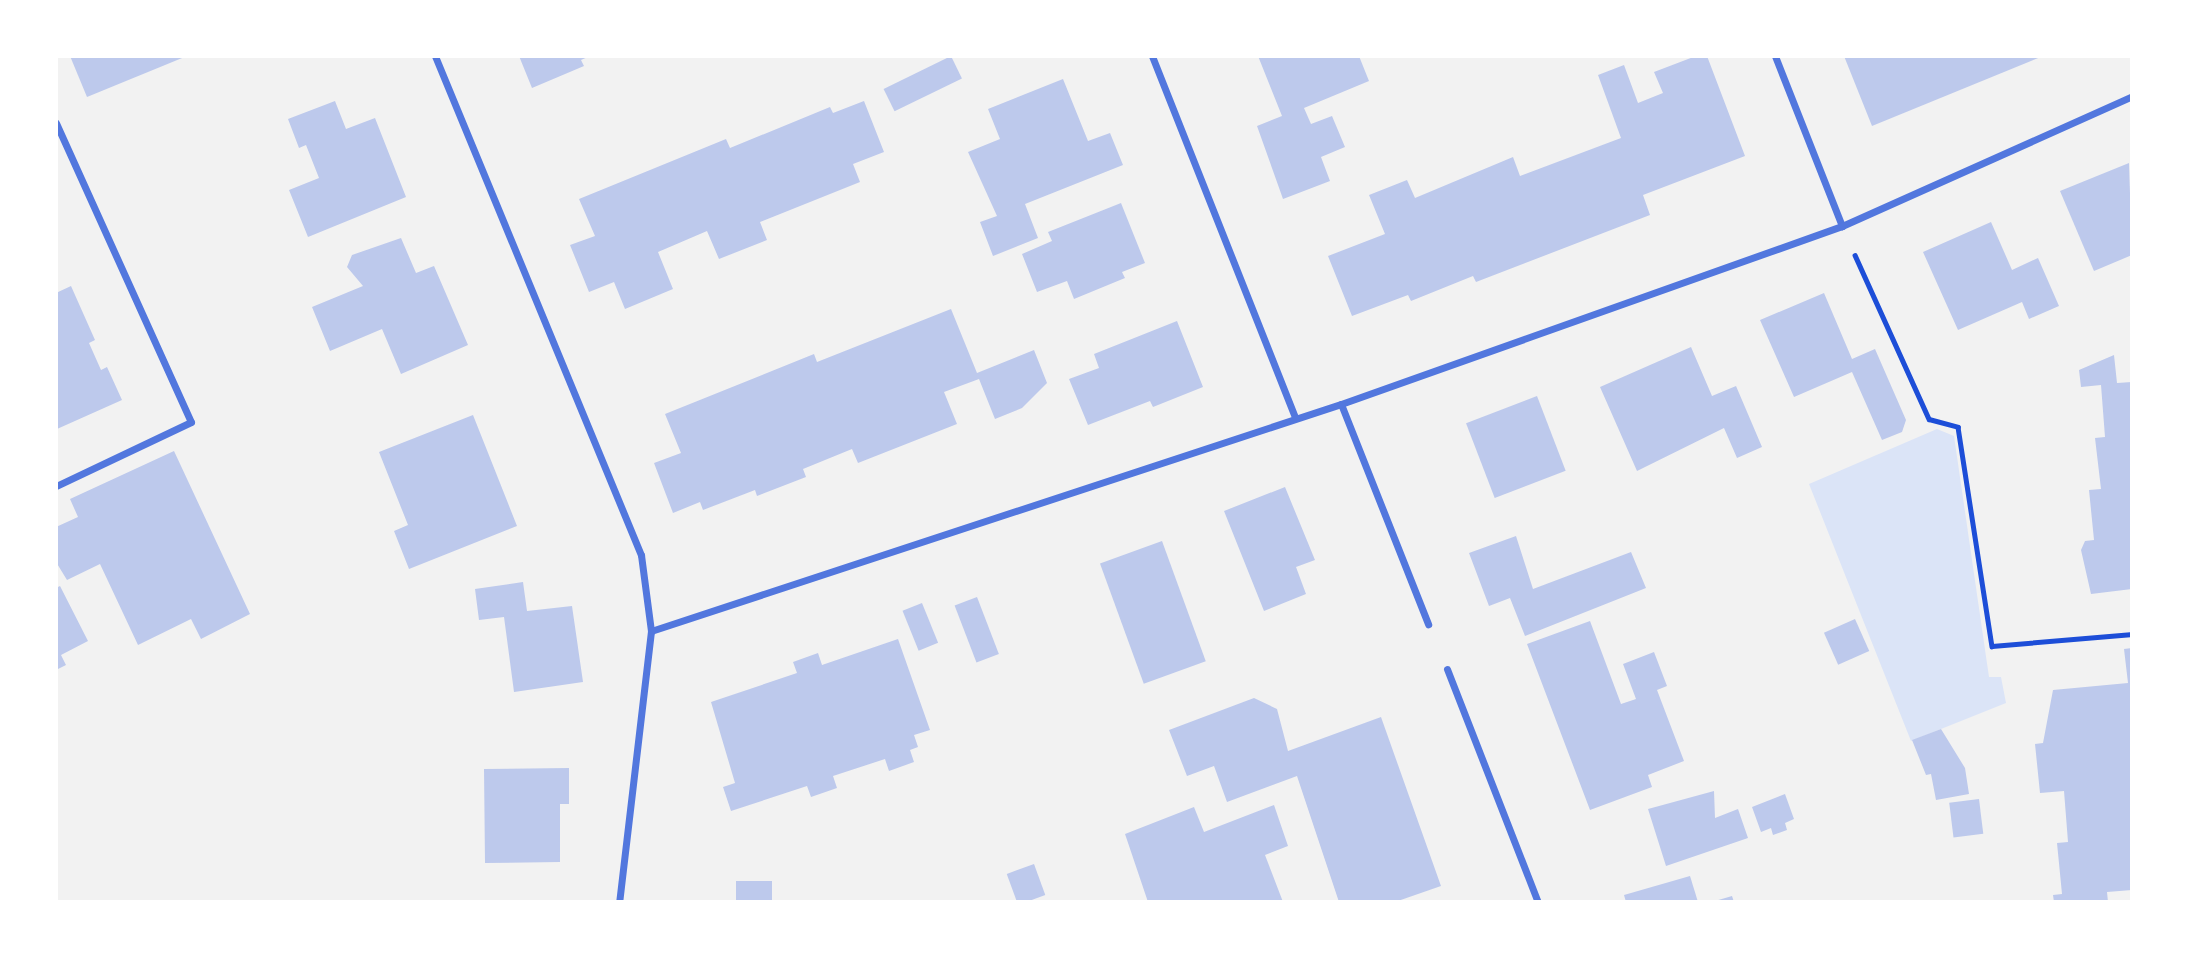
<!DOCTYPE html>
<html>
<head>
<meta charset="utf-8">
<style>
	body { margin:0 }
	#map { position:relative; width:2188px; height:958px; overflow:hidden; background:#f2f2f2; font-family:Manrope,sans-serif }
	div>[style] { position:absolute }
	.green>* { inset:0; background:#dbe4f7 }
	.building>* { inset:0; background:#bdc9ec; transform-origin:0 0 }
	.path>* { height:4.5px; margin:-2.25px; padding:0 2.25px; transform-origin:2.25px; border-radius:2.25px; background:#1d4ed8 }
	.minor>* { height:7px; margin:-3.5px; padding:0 3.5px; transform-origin:3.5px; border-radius:3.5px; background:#5277de }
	span { translate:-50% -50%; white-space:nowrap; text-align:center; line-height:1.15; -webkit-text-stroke:7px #fff; paint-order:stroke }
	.frame { position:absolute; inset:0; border:58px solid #fff; pointer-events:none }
</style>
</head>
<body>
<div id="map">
	<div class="green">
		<i style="clip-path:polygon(1937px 429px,1954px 436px,1989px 677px,2001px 677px,2006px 703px,1911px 741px,1809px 484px)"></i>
	</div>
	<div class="building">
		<i style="clip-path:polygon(70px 56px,187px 56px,87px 97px)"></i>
		<i style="clip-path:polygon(519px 56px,590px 56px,581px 60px,584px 66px,532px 88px)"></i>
		<i style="left:951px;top:56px;width:25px;height:75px;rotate:64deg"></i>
		<i style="clip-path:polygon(1258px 56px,1359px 56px,1369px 81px,1304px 108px,1311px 124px,1332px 116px,1345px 147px,1321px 157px,1330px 181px,1283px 199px,1257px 126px,1282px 116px)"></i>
		<i style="clip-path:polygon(1696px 56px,1707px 56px,1745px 156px,1643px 195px,1650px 215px,1476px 282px,1473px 276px,1411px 301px,1408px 295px,1352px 316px,1328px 256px,1385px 234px,1369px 195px,1407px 180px,1415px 198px,1513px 157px,1520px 176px,1621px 138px,1598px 75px,1624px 65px,1638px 103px,1663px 93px,1654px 72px)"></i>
		<i style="clip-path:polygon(1844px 56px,2043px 56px,1872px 126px)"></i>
		<i style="clip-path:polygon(1063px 79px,1088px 141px,1110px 133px,1123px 165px,1025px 204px,1038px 238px,993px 256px,980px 222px,997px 216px,968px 152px,1000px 139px,988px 109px)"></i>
		<i style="clip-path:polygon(335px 101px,346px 129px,375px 118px,406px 197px,308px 237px,289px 190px,319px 178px,306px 145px,299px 148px,288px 119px)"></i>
		<i style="clip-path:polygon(864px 101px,884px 152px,853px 164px,860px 182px,760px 222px,767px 240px,719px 259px,707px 231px,658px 252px,673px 289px,625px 309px,614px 282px,589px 292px,570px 245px,595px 236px,579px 199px,726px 139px,730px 148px,830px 107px,833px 113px)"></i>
		<i style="clip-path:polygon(2129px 163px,2132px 255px,2094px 271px,2060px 191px)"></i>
		<i style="clip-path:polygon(1121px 203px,1145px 263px,1122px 272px,1125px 278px,1074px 299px,1067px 281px,1037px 292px,1022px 254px,1052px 241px,1048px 232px)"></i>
		<i style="clip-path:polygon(1991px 222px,2012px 270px,2038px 258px,2059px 306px,2029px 319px,2022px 302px,1958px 330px,1923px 252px)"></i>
		<i style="clip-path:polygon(401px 238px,416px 273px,434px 266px,468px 345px,401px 374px,382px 329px,330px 351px,312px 307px,363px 286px,347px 267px,352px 255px)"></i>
		<i style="clip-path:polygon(71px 286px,95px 340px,89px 343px,101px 370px,107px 367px,122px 400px,57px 429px,56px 293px)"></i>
		<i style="clip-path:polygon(1824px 293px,1852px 359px,1875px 349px,1906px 420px,1902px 432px,1882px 440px,1852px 372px,1794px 397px,1760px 320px)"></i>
		<i style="clip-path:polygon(951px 309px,977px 373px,1034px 350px,1047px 383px,1022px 408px,995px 419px,979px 379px,944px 392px,957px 424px,858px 463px,852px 449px,803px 469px,806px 477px,757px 496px,755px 490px,703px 510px,700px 502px,673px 513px,654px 463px,681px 453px,665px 414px,814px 354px,817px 362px)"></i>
		<i style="clip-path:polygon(1177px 321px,1203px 387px,1153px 407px,1150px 401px,1088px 425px,1069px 379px,1099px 368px,1094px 354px)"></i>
		<i style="clip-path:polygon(1691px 347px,1712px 396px,1736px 386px,1762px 447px,1737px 458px,1724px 428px,1637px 471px,1600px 387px)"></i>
		<i style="clip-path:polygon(2114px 355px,2117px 383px,2132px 382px,2132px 589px,2091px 594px,2081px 550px,2085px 541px,2094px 540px,2089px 490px,2101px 489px,2095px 438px,2105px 437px,2101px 385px,2081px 387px,2079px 370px)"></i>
		<i style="left:1537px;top:396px;width:80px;height:76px;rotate:69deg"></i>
		<i style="clip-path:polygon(473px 415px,517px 526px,409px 569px,394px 531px,408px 525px,379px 452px)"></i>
		<i style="clip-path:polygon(174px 451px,250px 614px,201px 639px,191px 619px,138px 645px,100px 564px,67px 580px,56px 562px,56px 527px,78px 517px,70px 499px)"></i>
		<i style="clip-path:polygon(1285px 487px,1315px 560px,1296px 567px,1306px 594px,1264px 611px,1224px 511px)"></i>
		<i style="clip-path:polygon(1516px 536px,1533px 589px,1631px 552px,1646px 588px,1525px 636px,1510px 598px,1489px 606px,1469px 553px)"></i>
		<i style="left:1162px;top:541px;width:128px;height:66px;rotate:70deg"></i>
		<i style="clip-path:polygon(523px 582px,527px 611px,572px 606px,583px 682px,514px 692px,504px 617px,479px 620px,475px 589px)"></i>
		<i style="clip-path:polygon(60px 586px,88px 641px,61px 655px,66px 665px,56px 670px,56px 588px)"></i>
		<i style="left:977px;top:597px;width:61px;height:24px;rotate:69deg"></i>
		<i style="left:922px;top:603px;width:43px;height:21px;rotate:68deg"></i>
		<i style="left:1855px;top:619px;width:35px;height:34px;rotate:66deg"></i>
		<i style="clip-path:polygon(1590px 621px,1621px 704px,1636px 699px,1623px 664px,1654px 652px,1667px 686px,1657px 690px,1684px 761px,1648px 775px,1652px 787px,1590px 810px,1527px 644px)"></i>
		<i style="clip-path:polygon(898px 639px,930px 730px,914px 735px,918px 747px,910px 750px,914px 762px,889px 771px,885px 759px,833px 776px,837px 788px,811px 797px,807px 786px,731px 811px,723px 787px,735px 783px,711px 702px,797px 673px,793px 662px,818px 653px,822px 665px)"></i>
		<i style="clip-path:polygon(2132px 648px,2132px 890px,2107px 892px,2108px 902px,2054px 902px,2053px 895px,2062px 894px,2057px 843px,2068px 842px,2064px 791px,2040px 793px,2035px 744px,2043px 743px,2053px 690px,2128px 683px,2124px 649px)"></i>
		<i style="clip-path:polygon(1254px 698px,1277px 709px,1288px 751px,1381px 717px,1441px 886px,1395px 902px,1339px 902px,1297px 776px,1227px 802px,1214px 766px,1187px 776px,1169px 730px)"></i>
		<i style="clip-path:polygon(1941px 729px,1965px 768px,1969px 794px,1936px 800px,1931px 774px,1926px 775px,1912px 740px)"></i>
		<i style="clip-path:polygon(569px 768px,569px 804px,560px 804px,560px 862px,485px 863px,484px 769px)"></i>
		<i style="clip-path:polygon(1714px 791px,1715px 818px,1738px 809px,1748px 838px,1666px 866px,1648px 809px)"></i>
		<i style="clip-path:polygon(1785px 794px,1794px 819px,1785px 823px,1787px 830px,1773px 835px,1771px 828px,1761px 832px,1752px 807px)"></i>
		<i style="left:1979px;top:799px;width:35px;height:30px;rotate:83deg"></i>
		<i style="clip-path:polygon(1274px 805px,1288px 846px,1265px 855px,1283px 902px,1148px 902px,1125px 834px,1194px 807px,1204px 832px)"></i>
		<i style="left:1034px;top:864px;width:33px;height:29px;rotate:70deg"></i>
		<i style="clip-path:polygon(1690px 876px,1698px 902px,1626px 902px,1624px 895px)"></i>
		<i style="left:772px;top:881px;width:21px;height:36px;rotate:90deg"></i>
		<i style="clip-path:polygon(1732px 896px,1734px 902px,1715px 902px,1715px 901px)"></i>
	</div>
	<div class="path">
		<i style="left:1855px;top:255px;width:180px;rotate:65.7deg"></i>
		<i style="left:1929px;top:419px;width:30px;rotate:15deg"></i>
		<i style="left:1958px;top:427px;width:222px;rotate:81.2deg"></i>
		<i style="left:1992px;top:646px;width:141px;rotate:-4.9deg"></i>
	</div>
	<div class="minor">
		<i style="left:435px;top:56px;width:540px;rotate:67.57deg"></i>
		<i style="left:641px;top:555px;width:77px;rotate:82.5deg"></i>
		<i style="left:651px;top:631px;width:273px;rotate:96.7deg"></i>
		<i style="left:1152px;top:56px;width:389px;rotate:68.4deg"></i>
		<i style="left:1775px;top:56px;width:183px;rotate:68.5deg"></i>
		<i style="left:56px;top:123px;width:328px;rotate:65.7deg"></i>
		<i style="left:191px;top:422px;width:149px;rotate:154.6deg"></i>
		<i style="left:1341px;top:404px;width:237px;rotate:68.4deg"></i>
		<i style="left:651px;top:631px;width:726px;rotate:-18.21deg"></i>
		<i style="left:1341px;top:404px;width:532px;rotate:-19.56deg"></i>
		<i style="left:1842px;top:226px;width:318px;rotate:-24.1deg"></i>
		<i style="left:1447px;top:669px;width:250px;rotate:68.7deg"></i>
	</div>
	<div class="frame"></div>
</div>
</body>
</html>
